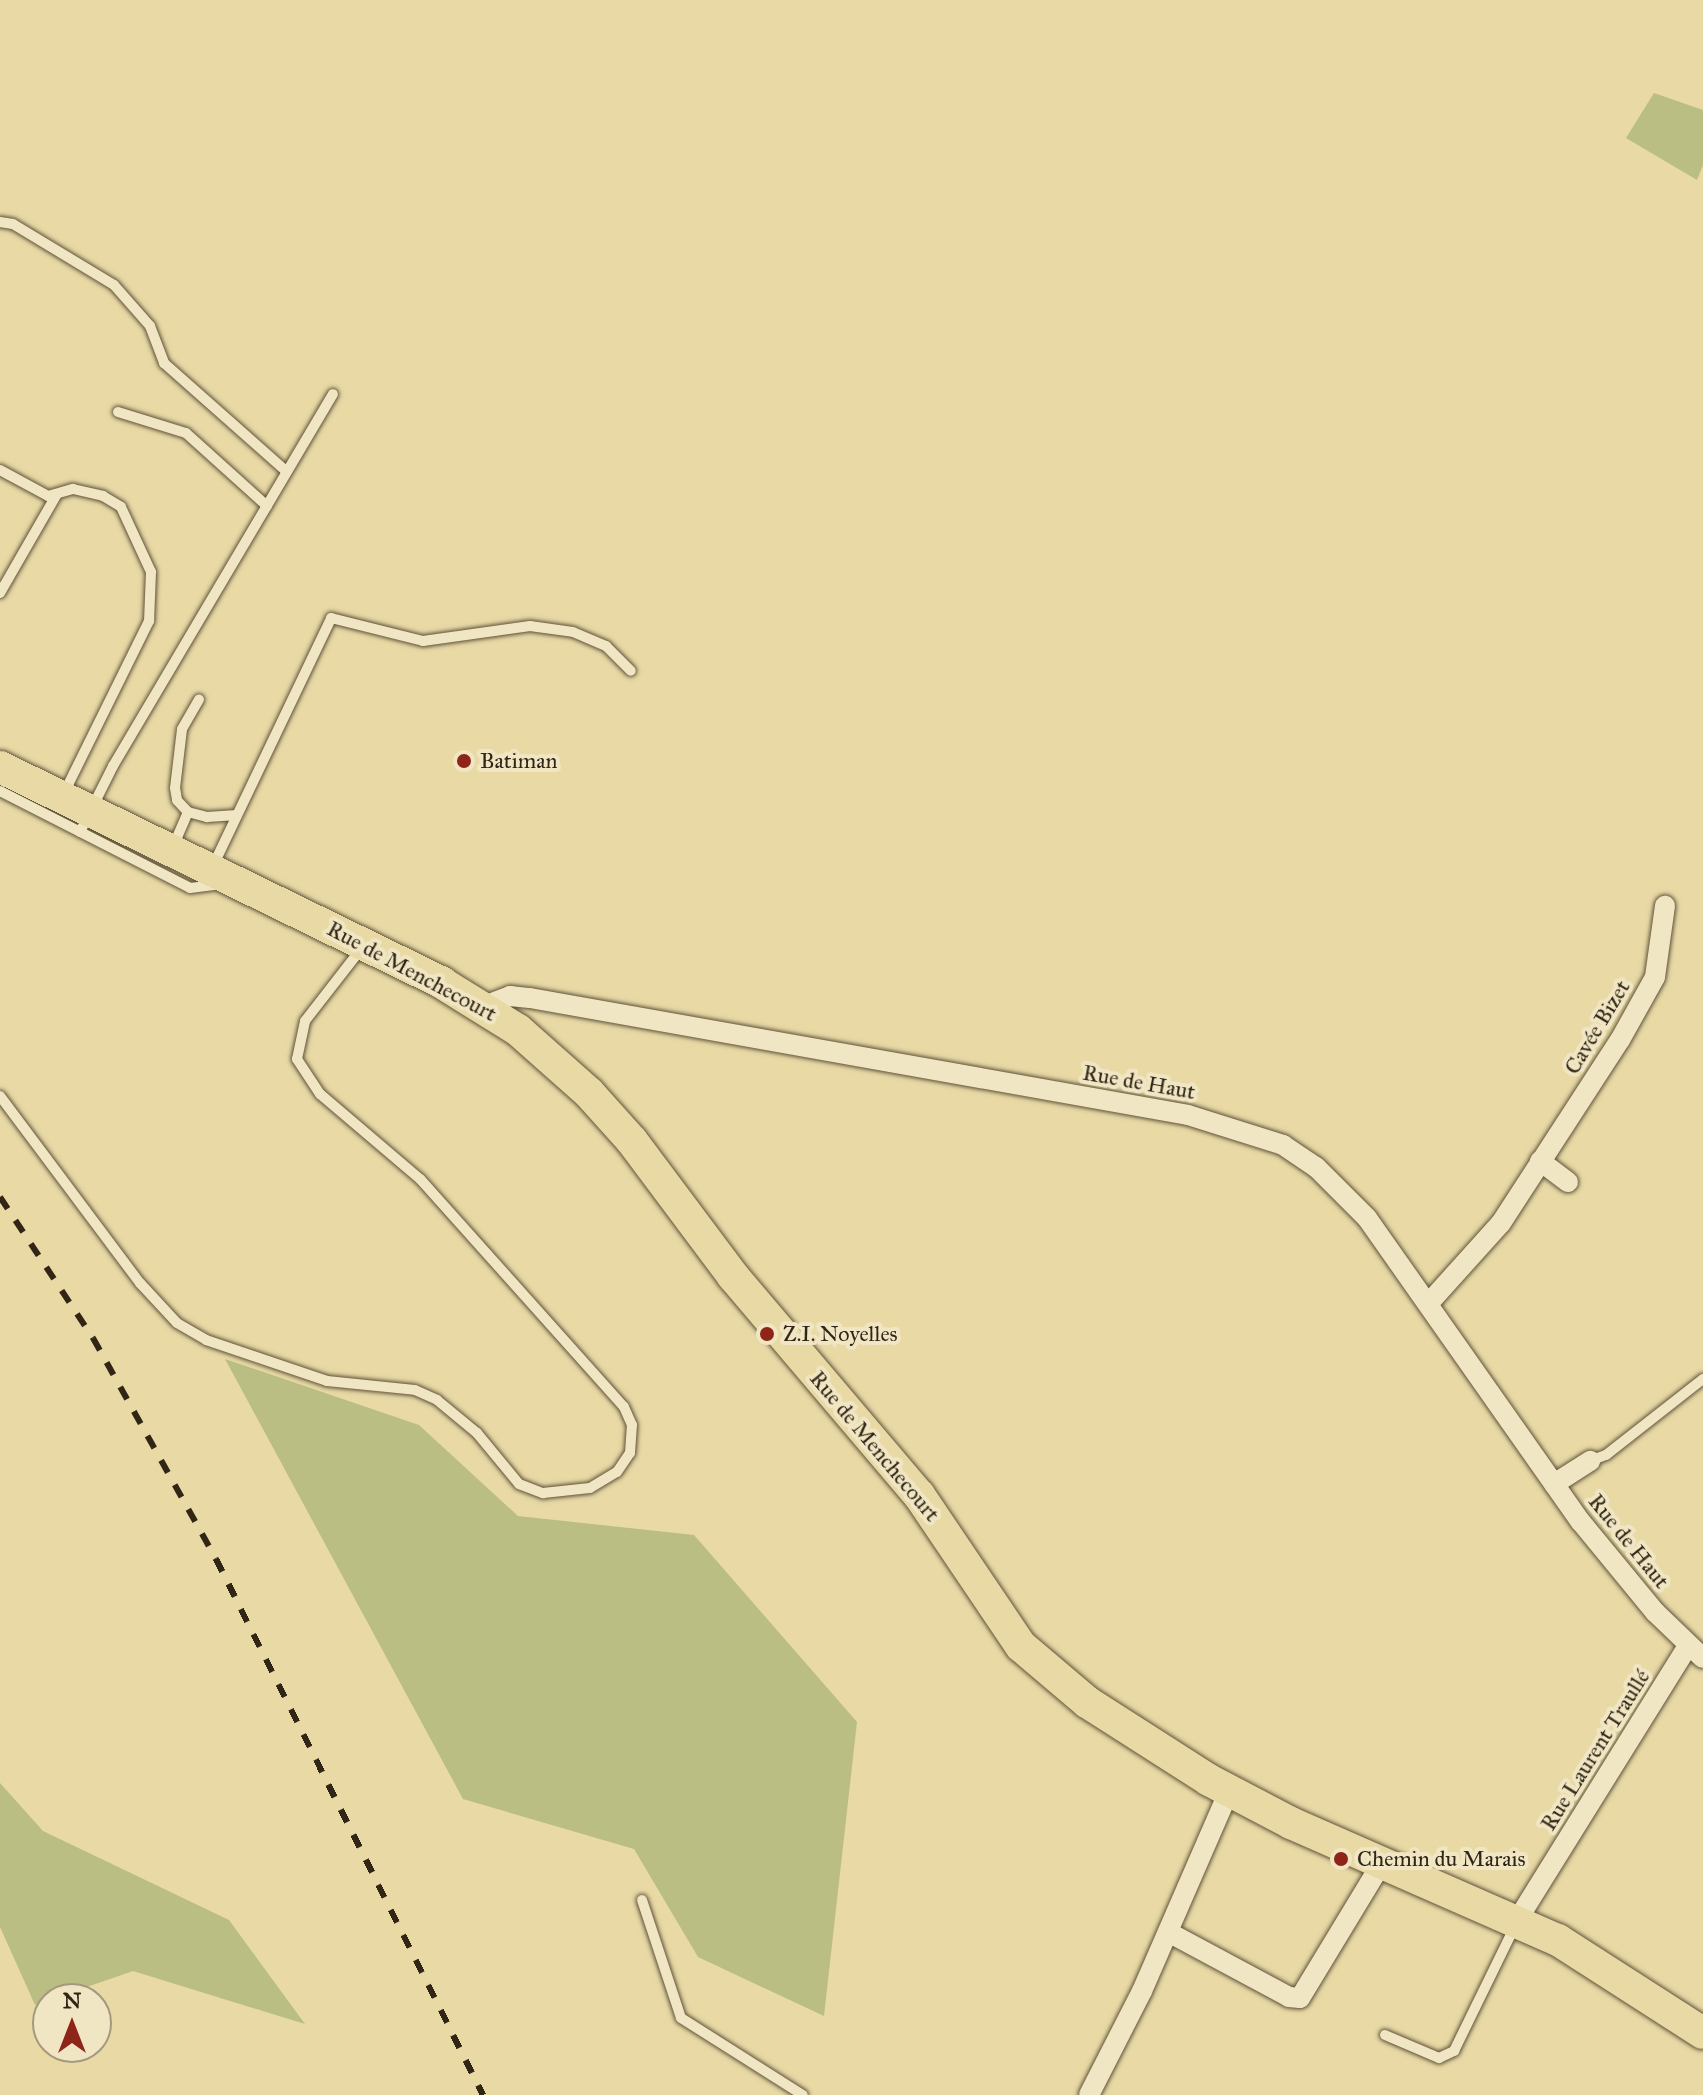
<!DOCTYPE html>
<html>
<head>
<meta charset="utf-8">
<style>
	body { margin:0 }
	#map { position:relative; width:1703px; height:2095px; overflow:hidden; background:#e8d9a5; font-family:"IM FELL Great Primer",serif }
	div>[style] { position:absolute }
	.green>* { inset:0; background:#babe83 }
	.roads { filter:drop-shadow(0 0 2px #5f533a) drop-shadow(0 0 2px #5f533a) }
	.lane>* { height:10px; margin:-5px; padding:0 5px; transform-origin:5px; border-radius:5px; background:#f0e6c4 }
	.street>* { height:20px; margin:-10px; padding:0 10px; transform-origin:10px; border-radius:10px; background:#f0e6c4 }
	.primary>* { height:32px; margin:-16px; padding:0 16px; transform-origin:16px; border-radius:16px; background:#e8d9a5 }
	.rail>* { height:6px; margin-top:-3px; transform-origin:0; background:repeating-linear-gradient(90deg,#312616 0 14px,transparent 0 28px) }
	.dots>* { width:22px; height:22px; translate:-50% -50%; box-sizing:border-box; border:4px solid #f0e6c4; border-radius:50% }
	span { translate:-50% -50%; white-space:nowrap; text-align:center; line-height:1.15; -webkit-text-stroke:8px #f0e6c4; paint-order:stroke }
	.poi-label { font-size:22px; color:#312616 }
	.left { translate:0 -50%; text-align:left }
	.street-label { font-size:22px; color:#312616 }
	.north { position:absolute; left:32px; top:1983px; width:80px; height:80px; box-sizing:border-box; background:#f0e6c4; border:2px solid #a4997e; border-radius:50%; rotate:0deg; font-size:22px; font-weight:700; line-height:32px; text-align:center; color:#312616 }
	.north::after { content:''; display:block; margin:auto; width:28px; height:36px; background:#8f2418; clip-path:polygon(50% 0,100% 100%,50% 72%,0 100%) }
</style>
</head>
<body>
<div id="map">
	<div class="green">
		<i style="clip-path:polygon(1654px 93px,1703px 110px,1703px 165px,1697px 180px,1626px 138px)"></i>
		<i style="clip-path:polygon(225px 1359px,419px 1425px,518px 1516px,694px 1535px,857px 1722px,824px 2016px,698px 1957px,634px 1849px,463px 1799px)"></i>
		<i style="clip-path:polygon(0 1783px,43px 1831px,229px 1920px,305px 2024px,133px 1971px,35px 2005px,0 1927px)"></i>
	</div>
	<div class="roads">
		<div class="lane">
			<i style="left:0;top:222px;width:13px;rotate:9deg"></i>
			<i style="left:13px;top:224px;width:118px;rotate:31.1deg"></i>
			<i style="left:114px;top:285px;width:55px;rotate:48.7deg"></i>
			<i style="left:150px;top:326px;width:40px;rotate:69deg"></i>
			<i style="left:164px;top:363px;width:164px;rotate:41.5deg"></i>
			<i style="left:118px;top:412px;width:71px;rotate:17.2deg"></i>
			<i style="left:186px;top:433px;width:109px;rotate:42deg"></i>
			<i style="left:0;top:470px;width:55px;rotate:28.4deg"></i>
			<i style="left:48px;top:496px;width:26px;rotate:-16deg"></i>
			<i style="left:73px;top:489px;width:31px;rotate:13deg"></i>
			<i style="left:103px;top:496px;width:21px;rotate:31deg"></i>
			<i style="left:121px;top:507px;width:72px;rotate:65.2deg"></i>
			<i style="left:151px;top:572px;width:49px;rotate:92.3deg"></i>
			<i style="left:149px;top:621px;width:192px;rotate:116.3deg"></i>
			<i style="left:0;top:593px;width:114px;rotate:-60.1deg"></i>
			<i style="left:0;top:791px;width:213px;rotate:27deg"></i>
			<i style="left:190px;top:888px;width:32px;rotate:-7deg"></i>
			<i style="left:188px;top:812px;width:16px;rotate:-133deg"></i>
			<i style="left:177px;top:800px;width:12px;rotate:-99deg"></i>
			<i style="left:175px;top:788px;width:59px;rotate:-83.2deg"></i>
			<i style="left:182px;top:729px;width:34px;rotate:-60deg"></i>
			<i style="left:80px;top:832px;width:74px;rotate:-63.4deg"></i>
			<i style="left:113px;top:766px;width:432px;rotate:-59.4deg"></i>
			<i style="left:172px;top:849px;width:40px;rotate:-66.6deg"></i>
			<i style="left:188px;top:812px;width:20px;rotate:15deg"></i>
			<i style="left:207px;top:817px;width:30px;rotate:-4deg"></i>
			<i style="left:212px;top:868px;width:277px;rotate:-64.5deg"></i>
			<i style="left:331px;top:618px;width:95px;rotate:14deg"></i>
			<i style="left:423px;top:641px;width:108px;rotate:-8deg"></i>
			<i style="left:530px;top:626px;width:43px;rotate:7.9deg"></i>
			<i style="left:573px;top:632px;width:36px;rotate:23deg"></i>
			<i style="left:606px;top:646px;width:35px;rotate:45deg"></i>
			<i style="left:0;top:1096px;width:234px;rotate:53.2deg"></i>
			<i style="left:140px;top:1283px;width:54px;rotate:47.2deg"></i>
			<i style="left:177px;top:1323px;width:34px;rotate:30deg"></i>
			<i style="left:206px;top:1340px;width:128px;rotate:18.7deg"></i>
			<i style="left:327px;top:1381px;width:88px;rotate:5.8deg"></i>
			<i style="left:415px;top:1390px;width:24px;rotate:24deg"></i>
			<i style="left:437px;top:1400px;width:52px;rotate:39.5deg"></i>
			<i style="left:477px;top:1433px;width:66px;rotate:50.5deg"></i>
			<i style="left:519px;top:1484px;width:26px;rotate:21deg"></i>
			<i style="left:543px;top:1493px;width:47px;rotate:-6.1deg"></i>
			<i style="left:590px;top:1488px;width:31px;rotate:-31deg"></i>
			<i style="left:617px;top:1472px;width:23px;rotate:-56deg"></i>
			<i style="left:630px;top:1453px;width:28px;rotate:-86deg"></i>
			<i style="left:632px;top:1425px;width:20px;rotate:-114deg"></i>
			<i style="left:624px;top:1407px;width:306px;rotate:-131.8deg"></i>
			<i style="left:420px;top:1179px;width:131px;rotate:-139.6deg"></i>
			<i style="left:320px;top:1094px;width:42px;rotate:-123.3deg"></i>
			<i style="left:297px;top:1059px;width:39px;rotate:-78deg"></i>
			<i style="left:305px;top:1021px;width:91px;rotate:-52.1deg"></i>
			<i style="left:1590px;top:1461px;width:17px;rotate:-21deg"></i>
			<i style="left:1606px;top:1455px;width:123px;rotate:-38.1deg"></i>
			<i style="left:642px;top:1900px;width:124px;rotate:71.7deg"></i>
			<i style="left:681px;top:2018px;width:144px;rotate:32.3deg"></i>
			<i style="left:1385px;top:2035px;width:59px;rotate:23.1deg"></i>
			<i style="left:1439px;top:2058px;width:17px;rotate:-25deg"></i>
			<i style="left:1454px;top:2051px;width:139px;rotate:-64deg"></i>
		</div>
		<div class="street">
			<i style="left:484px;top:1006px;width:28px;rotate:-21deg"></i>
			<i style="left:510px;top:996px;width:20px;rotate:6deg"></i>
			<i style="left:530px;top:998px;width:668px;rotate:10.08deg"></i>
			<i style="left:1188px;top:1115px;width:100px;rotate:17.5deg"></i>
			<i style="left:1283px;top:1145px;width:40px;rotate:34deg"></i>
			<i style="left:1316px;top:1167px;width:72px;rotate:45deg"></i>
			<i style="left:1367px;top:1218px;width:372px;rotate:54.9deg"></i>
			<i style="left:1581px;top:1522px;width:117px;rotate:50.6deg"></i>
			<i style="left:1655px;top:1612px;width:66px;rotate:43.8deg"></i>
			<i style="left:1540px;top:1161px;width:35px;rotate:37deg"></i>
			<i style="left:1428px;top:1304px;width:109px;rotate:-48deg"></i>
			<i style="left:1501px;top:1223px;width:218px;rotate:-57deg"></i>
			<i style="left:1620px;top:1040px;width:72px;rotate:-60.9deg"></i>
			<i style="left:1655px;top:977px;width:72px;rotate:-82deg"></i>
			<i style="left:1554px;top:1484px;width:43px;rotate:-32.6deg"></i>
			<i style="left:1518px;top:1919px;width:320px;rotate:-58.1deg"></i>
			<i style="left:1168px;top:1932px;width:137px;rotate:28.2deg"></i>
			<i style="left:1289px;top:1997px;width:11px;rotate:5deg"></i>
			<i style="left:1300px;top:1998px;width:157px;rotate:-58.8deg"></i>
			<i style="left:1089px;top:2095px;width:117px;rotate:-63deg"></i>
			<i style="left:1142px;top:1991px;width:218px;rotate:-66.5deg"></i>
		</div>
		<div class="primary">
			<i style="left:0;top:767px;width:492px;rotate:26deg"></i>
			<i style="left:442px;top:983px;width:89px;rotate:31.7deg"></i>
			<i style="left:518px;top:1030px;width:95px;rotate:41.6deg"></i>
			<i style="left:589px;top:1093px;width:64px;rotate:48.1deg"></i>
			<i style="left:632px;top:1141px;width:169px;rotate:53.2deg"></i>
			<i style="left:733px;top:1276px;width:287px;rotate:49.7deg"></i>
			<i style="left:919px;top:1495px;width:182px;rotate:56deg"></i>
			<i style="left:1021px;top:1646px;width:87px;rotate:40.3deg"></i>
			<i style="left:1087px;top:1702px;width:145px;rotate:32.6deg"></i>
			<i style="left:1209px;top:1780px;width:93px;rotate:27.7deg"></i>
			<i style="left:1291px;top:1823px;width:292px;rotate:23.7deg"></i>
			<i style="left:1558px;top:1940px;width:172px;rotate:32.7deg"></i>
		</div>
	</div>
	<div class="rail">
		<i style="left:0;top:1197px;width:169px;rotate:56.6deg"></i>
		<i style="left:93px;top:1338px;width:253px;rotate:60.9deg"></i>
		<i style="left:216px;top:1559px;width:599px;rotate:63.52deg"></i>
	</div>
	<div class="dots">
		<i style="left:464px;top:761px;background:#8f2418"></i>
		<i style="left:767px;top:1334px;background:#8f2418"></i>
		<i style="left:1341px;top:1859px;background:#8f2418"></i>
	</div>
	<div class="poi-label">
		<span class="left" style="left:480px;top:761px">Batiman</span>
		<span class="left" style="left:783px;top:1334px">Z.I. Noyelles</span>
		<span class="left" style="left:1357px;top:1859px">Chemin du Marais</span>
	</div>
	<div class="street-label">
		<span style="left:412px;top:971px;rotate:28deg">Rue de Menchecourt</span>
		<span style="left:1597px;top:1027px;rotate:-59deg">Cavée Bizet</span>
		<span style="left:1139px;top:1082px;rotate:10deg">Rue de Haut</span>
		<span style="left:875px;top:1446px;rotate:50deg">Rue de Menchecourt</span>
		<span style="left:1629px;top:1541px;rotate:51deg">Rue de Haut</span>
		<span style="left:1595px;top:1750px;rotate:-58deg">Rue Laurent Traullé</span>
	</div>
	<div class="north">N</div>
</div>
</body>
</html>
